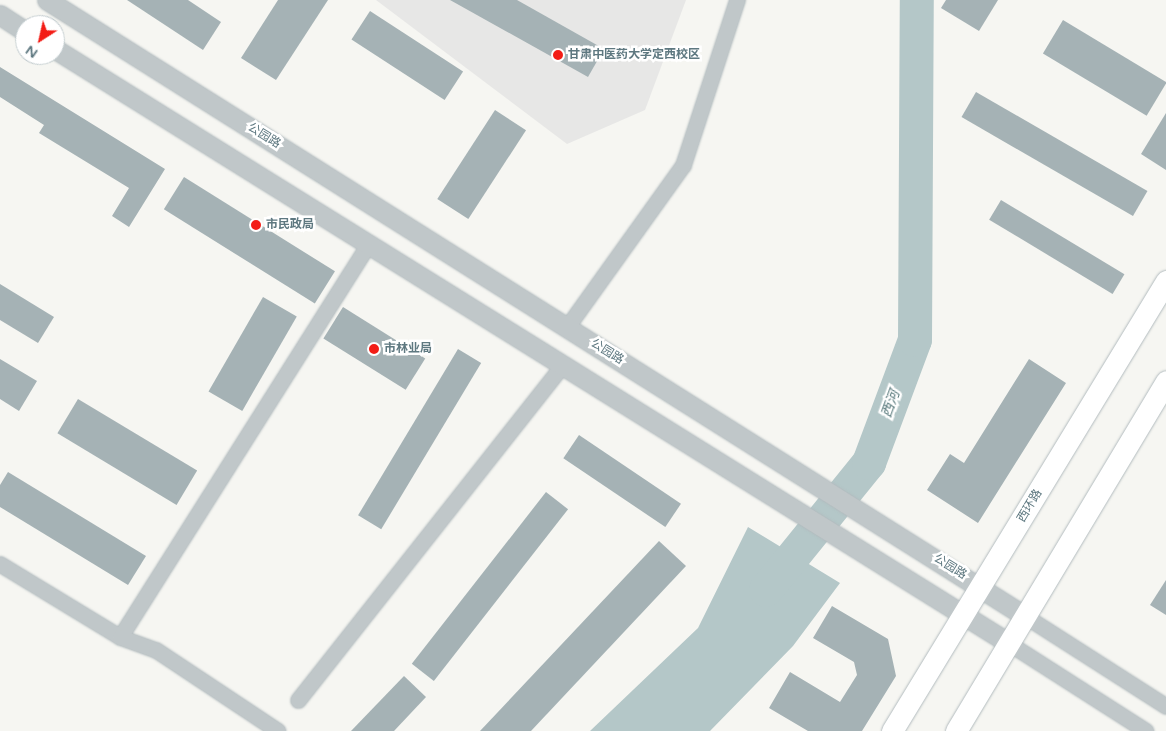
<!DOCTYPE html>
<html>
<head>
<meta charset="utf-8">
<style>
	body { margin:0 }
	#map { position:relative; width:1166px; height:731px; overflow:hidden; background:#f6f6f2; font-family:"Varela Round","Noto Sans SC",sans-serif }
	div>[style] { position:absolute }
	.built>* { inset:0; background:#e7e7e6 }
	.water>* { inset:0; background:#b4c7c8 }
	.river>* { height:34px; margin:-17px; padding:0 17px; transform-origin:17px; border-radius:17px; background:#b4c7c8 }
	.building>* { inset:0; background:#a5b2b5; transform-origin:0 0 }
	.roads { filter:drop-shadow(0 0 1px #b2bbbe) drop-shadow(0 0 1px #b2bbbe) }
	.minor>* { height:15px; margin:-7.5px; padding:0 7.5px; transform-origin:7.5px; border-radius:7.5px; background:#c0c7c9 }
	.tertiary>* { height:19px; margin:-9.5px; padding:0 9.5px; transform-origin:9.5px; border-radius:9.5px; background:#c0c7c9 }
	.secondary>* { height:21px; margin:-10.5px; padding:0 10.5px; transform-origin:10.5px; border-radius:10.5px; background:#fff }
	.dots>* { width:14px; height:14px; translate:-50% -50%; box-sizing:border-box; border:2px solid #fff; border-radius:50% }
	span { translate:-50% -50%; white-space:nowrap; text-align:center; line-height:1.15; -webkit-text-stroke:5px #fff; paint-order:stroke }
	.poi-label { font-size:12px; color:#5e7880; font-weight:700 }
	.left { translate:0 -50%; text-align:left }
	.street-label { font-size:12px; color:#5e7880 }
	.water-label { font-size:14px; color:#59797c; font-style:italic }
	.north { position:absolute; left:15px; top:15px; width:50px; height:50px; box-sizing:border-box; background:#fff; border:1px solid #bfc9cc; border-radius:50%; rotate:215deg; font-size:14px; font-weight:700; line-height:20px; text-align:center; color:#5e7880 }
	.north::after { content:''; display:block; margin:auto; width:18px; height:22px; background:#f31d16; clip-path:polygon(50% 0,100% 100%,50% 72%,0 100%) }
</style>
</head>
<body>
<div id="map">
	<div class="built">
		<i style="clip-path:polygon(376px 0,686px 0,645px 110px,567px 144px)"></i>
	</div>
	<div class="water">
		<i style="clip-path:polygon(748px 527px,840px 583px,793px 646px,710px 731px,590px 731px,698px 628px)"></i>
	</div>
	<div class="river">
		<i style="left:766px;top:590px;width:164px;rotate:-51deg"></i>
		<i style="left:869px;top:463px;width:131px;rotate:-69.5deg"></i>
		<i style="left:915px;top:340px;width:340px;rotate:-89.7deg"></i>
	</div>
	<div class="building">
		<i style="clip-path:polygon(127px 0,188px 0,221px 22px,203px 50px)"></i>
		<i style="clip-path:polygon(278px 0,328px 0,276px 80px,241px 58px)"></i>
		<i style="clip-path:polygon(450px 0,517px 0,604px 49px,588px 77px)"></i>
		<i style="clip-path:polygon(946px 0,998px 0,979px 31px,941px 8px)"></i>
		<i style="left:370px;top:11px;width:111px;height:34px;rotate:33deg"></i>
		<i style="left:1063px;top:20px;width:121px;height:39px;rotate:31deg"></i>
		<i style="clip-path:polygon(0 67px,165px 169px,129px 227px,112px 216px,129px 188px,39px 133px,44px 125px,0 97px)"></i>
		<i style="left:976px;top:92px;width:198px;height:29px;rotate:30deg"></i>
		<i style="left:495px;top:110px;width:37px;height:106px;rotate:33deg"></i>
		<i style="clip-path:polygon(1166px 113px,1166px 170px,1141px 154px)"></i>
		<i style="left:184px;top:177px;width:178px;height:38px;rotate:32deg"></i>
		<i style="left:1001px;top:200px;width:144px;height:23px;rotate:31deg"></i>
		<i style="clip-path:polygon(0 284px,54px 317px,38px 343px,0 320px)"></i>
		<i style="left:263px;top:297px;width:39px;height:109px;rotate:30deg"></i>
		<i style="left:343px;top:307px;width:97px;height:37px;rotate:32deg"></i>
		<i style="left:458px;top:349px;width:27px;height:194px;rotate:31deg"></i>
		<i style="clip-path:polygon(0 359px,37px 381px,19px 411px,0 399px)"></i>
		<i style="clip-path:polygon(1029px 359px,1066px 383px,978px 523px,927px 490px,950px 454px,964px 463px)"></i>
		<i style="left:78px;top:399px;width:139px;height:40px;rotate:31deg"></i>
		<i style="left:579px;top:435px;width:123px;height:28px;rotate:34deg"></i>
		<i style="clip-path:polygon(8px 472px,146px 556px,128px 585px,0 507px,0 485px)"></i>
		<i style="left:546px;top:492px;width:28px;height:218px;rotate:38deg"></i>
		<i style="clip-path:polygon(659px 541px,686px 566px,531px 731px,480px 731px)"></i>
		<i style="clip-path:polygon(1166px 580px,1166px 615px,1150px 605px)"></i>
		<i style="clip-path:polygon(832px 606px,888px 639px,896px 676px,862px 731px,808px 731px,769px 708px,790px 672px,840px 702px,857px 675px,854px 662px,813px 638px)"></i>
		<i style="clip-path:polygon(404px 676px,426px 697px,394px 731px,351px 731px)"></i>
	</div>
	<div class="roads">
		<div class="minor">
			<i style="left:567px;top:327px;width:199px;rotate:-54.4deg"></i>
			<i style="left:683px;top:165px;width:174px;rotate:-71.9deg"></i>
			<i style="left:0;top:564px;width:140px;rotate:31.3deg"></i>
			<i style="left:120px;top:637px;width:465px;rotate:-57.7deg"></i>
			<i style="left:1025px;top:616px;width:167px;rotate:32.6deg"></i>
			<i style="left:120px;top:637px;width:38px;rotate:20deg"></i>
			<i style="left:156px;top:650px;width:146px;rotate:33.6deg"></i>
			<i style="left:1010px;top:644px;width:161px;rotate:32.6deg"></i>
			<i style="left:298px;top:700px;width:427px;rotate:-51.7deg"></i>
		</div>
		<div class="tertiary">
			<i style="left:47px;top:0;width:1156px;rotate:32.21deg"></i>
			<i style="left:0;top:15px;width:30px;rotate:33deg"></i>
			<i style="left:55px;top:49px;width:1125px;rotate:31.92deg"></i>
		</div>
		<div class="secondary">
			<i style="left:892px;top:731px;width:527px;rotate:-58.66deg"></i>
			<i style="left:956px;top:731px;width:408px;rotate:-59deg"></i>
		</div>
	</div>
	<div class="dots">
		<i style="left:558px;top:55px;background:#f31d16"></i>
		<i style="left:256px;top:225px;background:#f31d16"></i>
		<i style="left:374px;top:349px;background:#f31d16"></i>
	</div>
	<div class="poi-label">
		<span class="left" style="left:568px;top:55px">甘肃中医药大学定西校区</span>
		<span class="left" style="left:266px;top:225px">市民政局</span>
		<span class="left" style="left:384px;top:349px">市林业局</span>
	</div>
	<div class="street-label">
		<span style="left:264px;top:136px;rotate:32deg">公园路</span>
		<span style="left:607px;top:352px;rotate:32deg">公园路</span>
		<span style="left:1030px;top:506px;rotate:-59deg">西环路</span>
		<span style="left:950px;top:567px;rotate:32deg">公园路</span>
	</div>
	<div class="water-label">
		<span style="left:891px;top:404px;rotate:-70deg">西河</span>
	</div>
	<div class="north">N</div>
</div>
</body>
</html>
